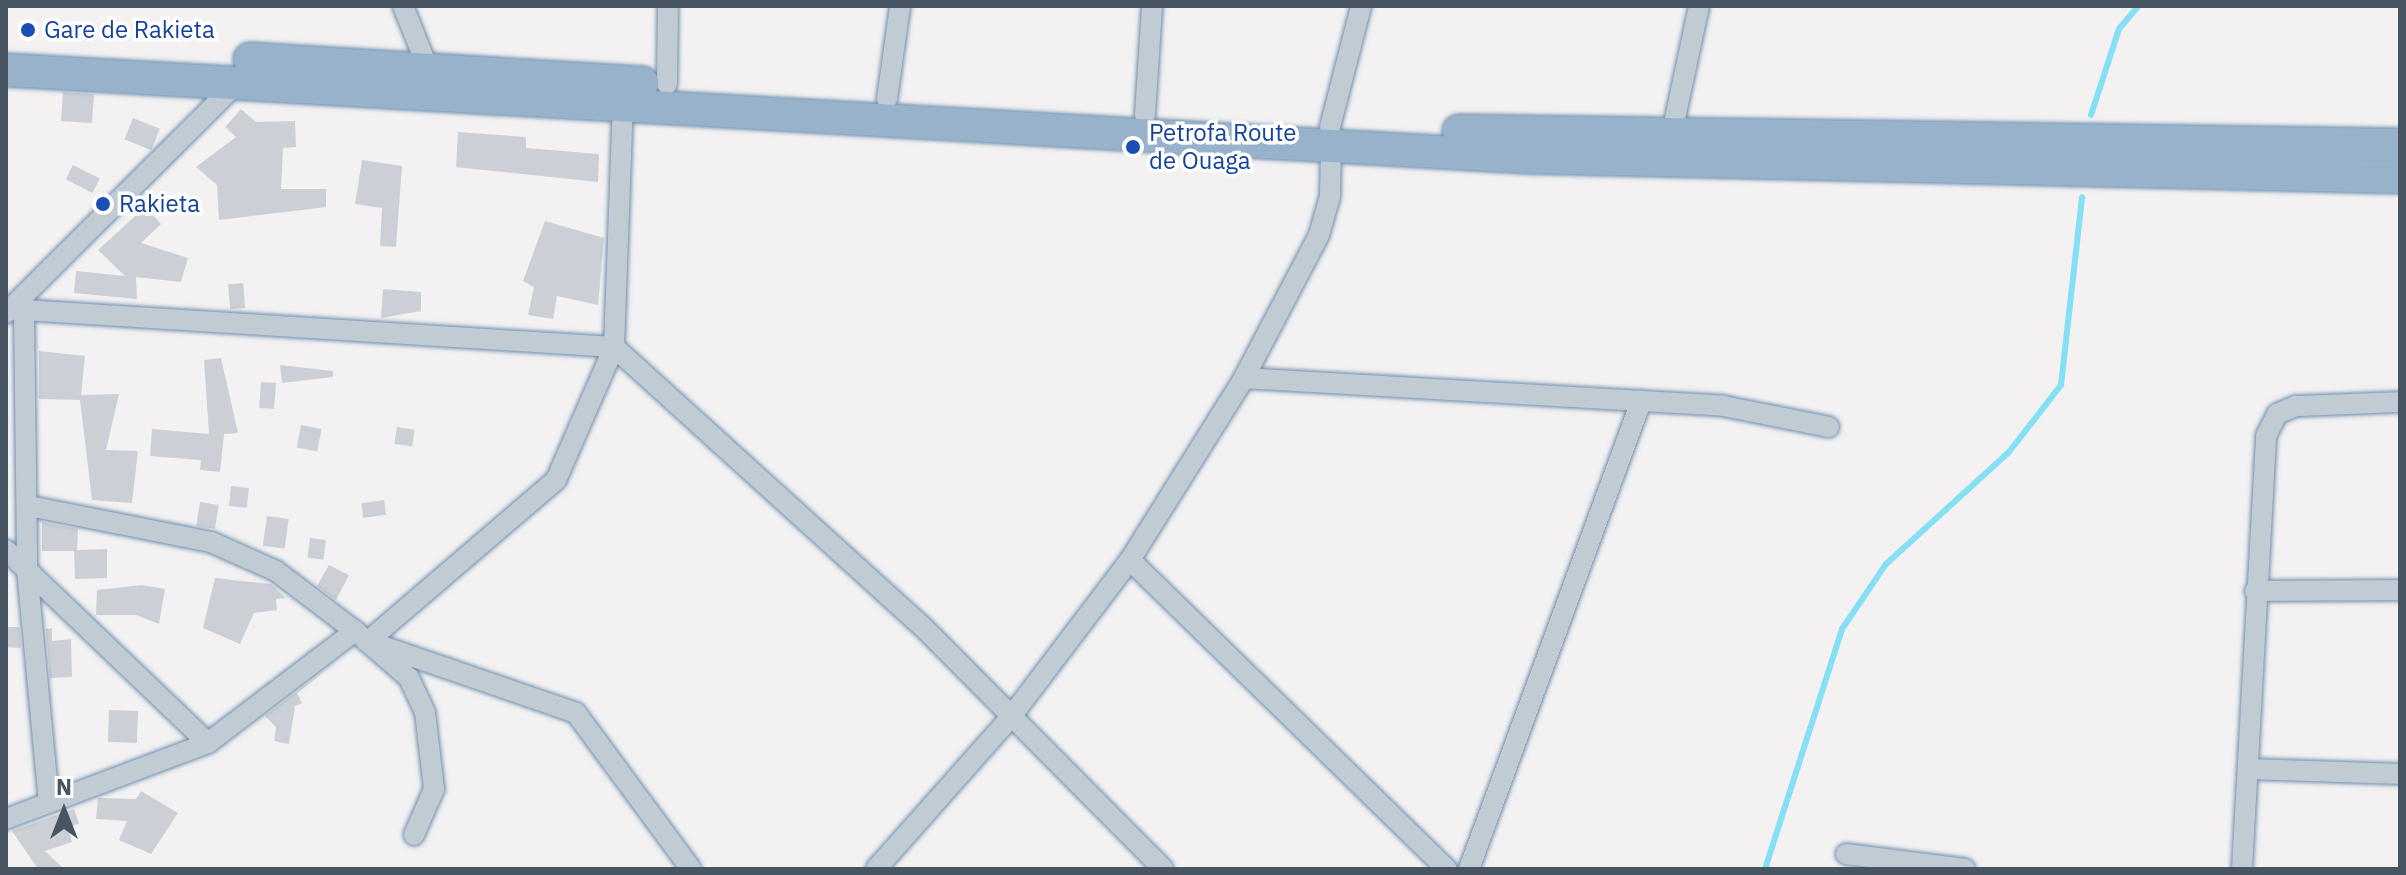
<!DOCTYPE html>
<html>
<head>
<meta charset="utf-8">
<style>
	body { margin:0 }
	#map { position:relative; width:2406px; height:875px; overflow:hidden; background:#f3f1f1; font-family:"IBM Plex Sans",sans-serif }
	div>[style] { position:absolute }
	.stream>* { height:6px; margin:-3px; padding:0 3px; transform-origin:3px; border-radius:3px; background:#85dff5 }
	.building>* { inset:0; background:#ccd0d6; transform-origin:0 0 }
	.roads { filter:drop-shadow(0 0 2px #6f8fb0) drop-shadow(0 0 2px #6f8fb0) }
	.minor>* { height:20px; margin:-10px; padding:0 10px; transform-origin:10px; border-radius:10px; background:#c0cbd4 }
	.trunk>* { height:32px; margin:-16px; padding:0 16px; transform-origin:16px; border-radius:16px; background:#99b2cb }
	.dots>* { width:22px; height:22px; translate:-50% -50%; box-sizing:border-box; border:4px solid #fff; border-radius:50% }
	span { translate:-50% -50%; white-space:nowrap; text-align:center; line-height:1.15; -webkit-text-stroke:7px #fff; paint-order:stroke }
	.transit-label { font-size:24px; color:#164399 }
	.left { translate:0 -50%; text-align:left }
	.frame { position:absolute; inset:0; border:8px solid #465561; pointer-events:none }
	.north { position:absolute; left:24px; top:771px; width:80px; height:80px; -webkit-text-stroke:6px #fff; paint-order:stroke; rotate:0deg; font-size:22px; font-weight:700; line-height:32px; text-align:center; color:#465561 }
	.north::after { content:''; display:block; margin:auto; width:28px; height:36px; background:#465561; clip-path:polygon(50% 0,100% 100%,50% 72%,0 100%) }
</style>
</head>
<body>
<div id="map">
	<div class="stream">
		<i style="left:2091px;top:115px;width:90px;rotate:-72deg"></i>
		<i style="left:2119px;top:29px;width:30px;rotate:-50deg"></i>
		<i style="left:1765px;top:869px;width:252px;rotate:-72.2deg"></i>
		<i style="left:1842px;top:629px;width:78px;rotate:-55.9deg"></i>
		<i style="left:1886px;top:564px;width:166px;rotate:-42.3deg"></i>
		<i style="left:2009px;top:452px;width:85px;rotate:-52.2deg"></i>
		<i style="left:2061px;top:385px;width:189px;rotate:-83.6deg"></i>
	</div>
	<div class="building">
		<i style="left:63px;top:92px;width:31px;height:29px;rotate:4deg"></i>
		<i style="clip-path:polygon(241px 109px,256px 122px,295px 121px,296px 147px,283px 148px,281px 189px,326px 189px,326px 207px,219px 220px,217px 185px,196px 167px,236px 137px,225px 127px)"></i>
		<i style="left:133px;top:118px;width:29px;height:23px;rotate:22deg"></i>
		<i style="clip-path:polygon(458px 132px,526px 137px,526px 148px,599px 154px,598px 182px,456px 167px)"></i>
		<i style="clip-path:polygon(362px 160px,402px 166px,396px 247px,380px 246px,382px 208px,355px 204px)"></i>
		<i style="left:73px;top:165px;width:30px;height:16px;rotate:27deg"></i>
		<i style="clip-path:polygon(145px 207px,161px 224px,141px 243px,188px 258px,181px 282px,136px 277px,137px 299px,74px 293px,76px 271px,125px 276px,98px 250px)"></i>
		<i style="clip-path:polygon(545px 221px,604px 238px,598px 305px,557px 296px,553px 319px,528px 315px,534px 287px,523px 281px)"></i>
		<i style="left:243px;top:283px;width:25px;height:15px;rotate:85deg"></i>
		<i style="clip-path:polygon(383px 289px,421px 292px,421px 311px,381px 318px)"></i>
		<i style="clip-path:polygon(39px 351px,85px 356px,81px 395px,119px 394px,106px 450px,138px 451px,132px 503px,92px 500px,80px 400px,39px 399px)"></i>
		<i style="clip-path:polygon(221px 358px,238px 433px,224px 434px,220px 472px,200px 470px,201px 460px,150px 456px,152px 429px,209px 434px,204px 360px)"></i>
		<i style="clip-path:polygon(280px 365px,333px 371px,333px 377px,282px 383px)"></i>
		<i style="left:261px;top:382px;width:15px;height:26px;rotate:4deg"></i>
		<i style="left:301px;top:425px;width:21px;height:23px;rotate:11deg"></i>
		<i style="left:397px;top:427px;width:18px;height:17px;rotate:9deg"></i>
		<i style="left:231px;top:486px;width:18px;height:20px;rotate:6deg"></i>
		<i style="left:384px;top:500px;width:15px;height:23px;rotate:82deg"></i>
		<i style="left:200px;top:502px;width:19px;height:24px;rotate:9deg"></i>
		<i style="left:267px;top:516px;width:22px;height:30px;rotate:8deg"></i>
		<i style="clip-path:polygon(42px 522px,78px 529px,77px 550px,107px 549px,107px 578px,75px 579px,74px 551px,42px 551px)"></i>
		<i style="left:310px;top:538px;width:16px;height:20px;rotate:7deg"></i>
		<i style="clip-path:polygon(329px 565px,349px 575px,336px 600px,317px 586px)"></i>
		<i style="clip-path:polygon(215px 578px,271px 584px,286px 598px,276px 599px,277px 610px,254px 613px,240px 644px,203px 628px)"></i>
		<i style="clip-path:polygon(142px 585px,165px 589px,159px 624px,136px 615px,96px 615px,97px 590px)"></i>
		<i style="clip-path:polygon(6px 627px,19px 627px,21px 648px,6px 647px)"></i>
		<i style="clip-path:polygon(52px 628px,52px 641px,71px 639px,72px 677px,50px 678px,46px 629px)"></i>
		<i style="clip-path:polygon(328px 668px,297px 693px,302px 703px,295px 706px,289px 744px,274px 741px,276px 727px,265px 716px)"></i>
		<i style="left:109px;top:710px;width:29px;height:32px;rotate:2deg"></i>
		<i style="clip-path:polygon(141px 791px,178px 813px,151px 854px,119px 840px,127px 821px,96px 819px,98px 798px,136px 799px)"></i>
		<i style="clip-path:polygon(74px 809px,79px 824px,68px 827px,72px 842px,45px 851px,64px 869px,38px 869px,12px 831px)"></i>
	</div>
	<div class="roads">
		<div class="minor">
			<i style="left:403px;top:6px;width:75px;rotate:68.2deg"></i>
			<i style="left:667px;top:84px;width:78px;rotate:-89.3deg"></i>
			<i style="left:887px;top:99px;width:94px;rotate:-82deg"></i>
			<i style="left:1145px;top:115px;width:109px;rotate:-86.3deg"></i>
			<i style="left:1330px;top:127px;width:125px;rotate:-75.6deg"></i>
			<i style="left:1671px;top:137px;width:134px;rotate:-77.9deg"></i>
			<i style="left:19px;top:300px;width:11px;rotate:63deg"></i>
			<i style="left:24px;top:310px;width:591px;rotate:3.59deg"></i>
			<i style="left:614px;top:347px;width:418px;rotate:42.2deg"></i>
			<i style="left:924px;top:628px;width:339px;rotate:45.2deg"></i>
			<i style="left:24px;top:310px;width:260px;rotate:89.3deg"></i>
			<i style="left:27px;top:570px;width:234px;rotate:84.6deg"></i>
			<i style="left:6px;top:313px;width:332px;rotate:-44.9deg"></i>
			<i style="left:1244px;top:378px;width:480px;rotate:3.3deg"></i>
			<i style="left:1723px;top:406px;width:108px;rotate:11.2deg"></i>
			<i style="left:29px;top:506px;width:186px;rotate:11.2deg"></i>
			<i style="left:211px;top:542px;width:71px;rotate:24deg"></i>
			<i style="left:276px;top:571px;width:99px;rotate:37.2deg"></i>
			<i style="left:355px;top:631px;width:72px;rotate:41deg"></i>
			<i style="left:409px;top:678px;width:38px;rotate:65deg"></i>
			<i style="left:425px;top:712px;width:78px;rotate:83.3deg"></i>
			<i style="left:434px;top:789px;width:50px;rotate:113.5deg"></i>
			<i style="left:6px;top:550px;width:279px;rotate:43.7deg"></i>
			<i style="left:1130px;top:560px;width:443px;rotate:44.3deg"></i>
			<i style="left:2255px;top:591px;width:145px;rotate:-0.4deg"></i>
			<i style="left:367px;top:642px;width:249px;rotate:-40.6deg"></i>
			<i style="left:556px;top:480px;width:145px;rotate:-66.4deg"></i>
			<i style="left:614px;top:347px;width:243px;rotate:-87.9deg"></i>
			<i style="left:379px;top:645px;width:208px;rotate:19deg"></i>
			<i style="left:576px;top:713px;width:194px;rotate:53.6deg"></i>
			<i style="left:2250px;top:769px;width:150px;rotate:1.9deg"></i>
			<i style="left:6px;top:819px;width:216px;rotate:-20.6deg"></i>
			<i style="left:208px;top:743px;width:185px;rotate:-37.3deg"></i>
			<i style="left:1846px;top:854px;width:120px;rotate:7.2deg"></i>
			<i style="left:876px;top:869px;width:202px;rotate:-48.4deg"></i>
			<i style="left:1010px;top:718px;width:198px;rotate:-52.8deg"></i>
			<i style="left:1130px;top:560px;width:215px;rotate:-57.9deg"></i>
			<i style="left:1244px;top:378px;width:161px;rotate:-62.3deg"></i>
			<i style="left:1319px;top:235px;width:41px;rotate:-74.2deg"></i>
			<i style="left:1330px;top:196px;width:48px;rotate:-88.8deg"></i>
			<i style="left:1469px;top:869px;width:499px;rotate:-69.8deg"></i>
			<i style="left:2242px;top:869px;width:434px;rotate:-86.8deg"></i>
			<i style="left:2266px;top:436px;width:25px;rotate:-63deg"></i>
			<i style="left:2277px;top:414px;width:21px;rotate:-23deg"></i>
			<i style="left:2296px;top:406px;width:104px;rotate:-2.2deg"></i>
		</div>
		<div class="trunk">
			<i style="left:250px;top:59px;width:393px;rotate:3.5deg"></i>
			<i style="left:6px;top:70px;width:1519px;rotate:3.28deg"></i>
			<i style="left:1523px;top:157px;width:877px;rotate:1.31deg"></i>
			<i style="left:1459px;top:131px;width:941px;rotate:0.85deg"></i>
		</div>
	</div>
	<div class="dots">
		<i style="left:28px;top:30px;background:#1a4fb4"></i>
		<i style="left:1133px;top:147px;background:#1a4fb4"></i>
		<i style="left:103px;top:204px;background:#1a4fb4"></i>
	</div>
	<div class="transit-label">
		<span class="left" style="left:44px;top:30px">Gare de Rakieta</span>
		<span class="left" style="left:1149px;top:147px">Petrofa Route<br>de Ouaga</span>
		<span class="left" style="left:119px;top:204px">Rakieta</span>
	</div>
	<div class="frame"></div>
	<div class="north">N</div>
</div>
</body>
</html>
